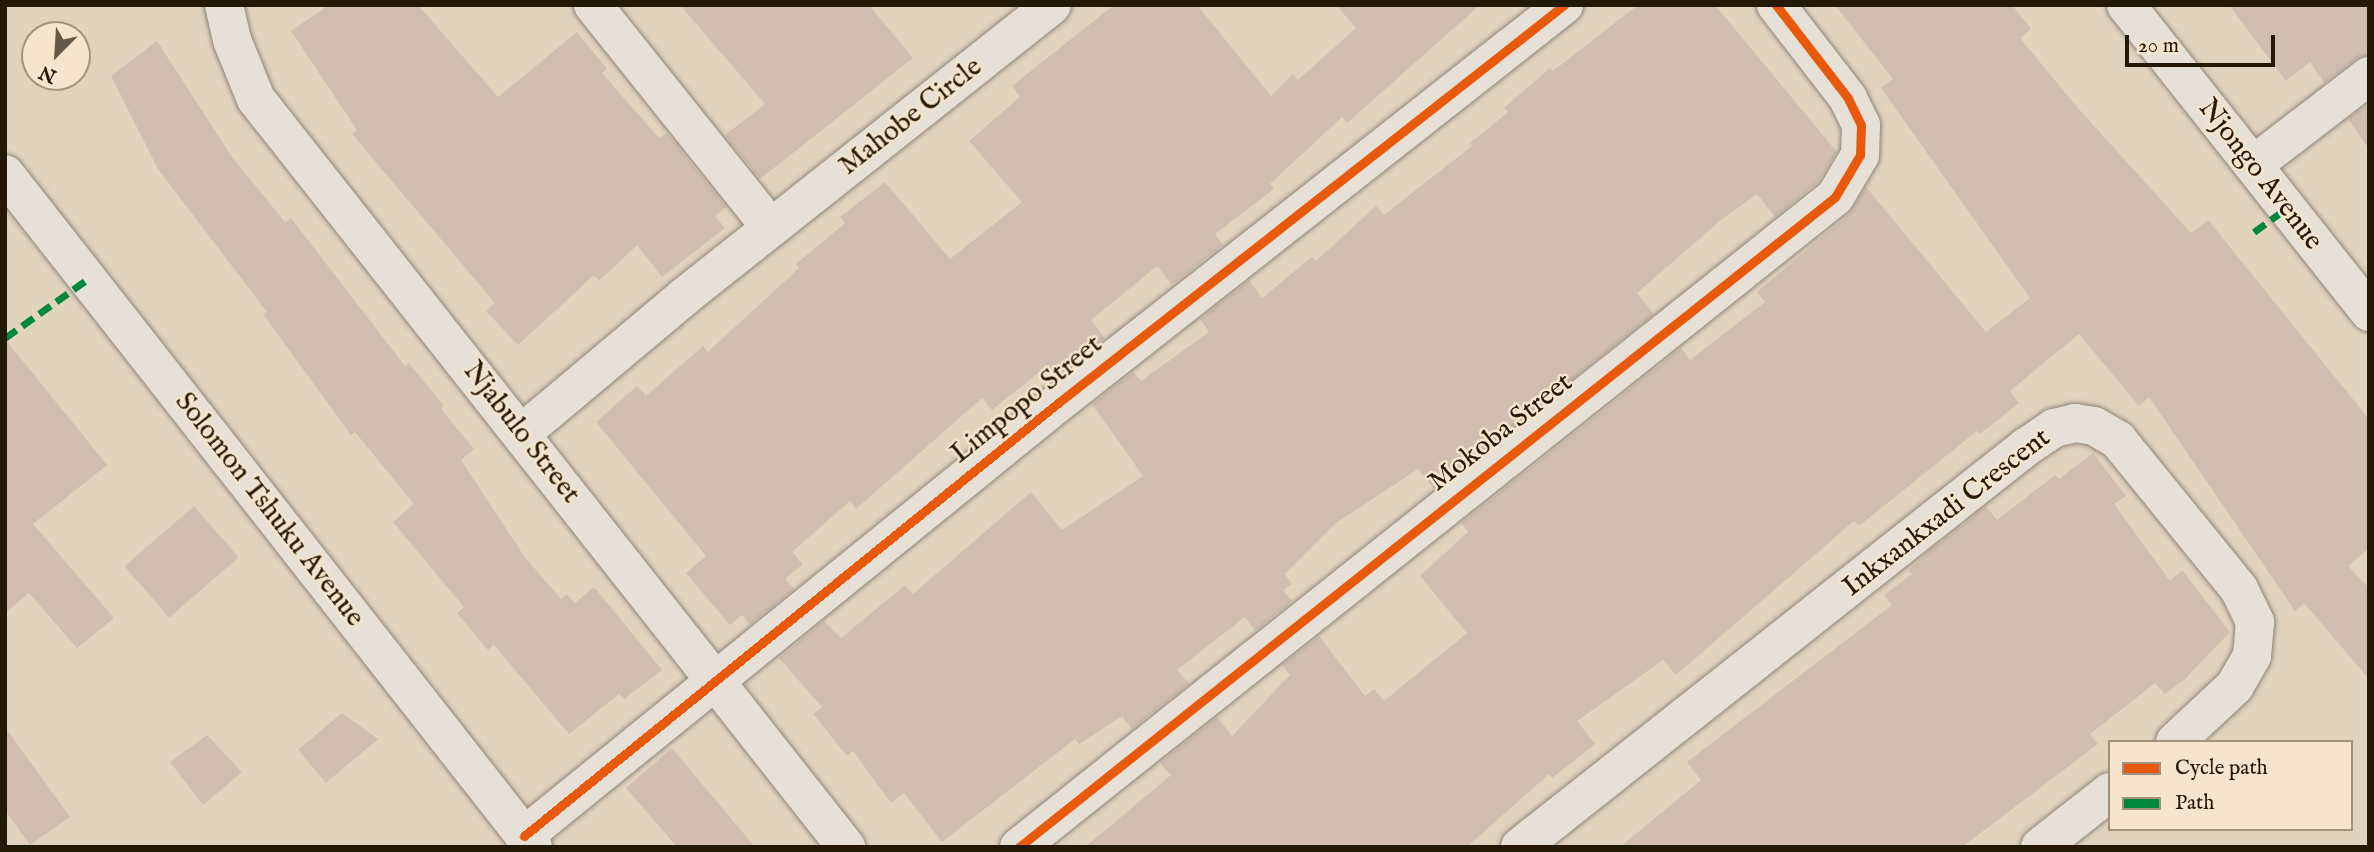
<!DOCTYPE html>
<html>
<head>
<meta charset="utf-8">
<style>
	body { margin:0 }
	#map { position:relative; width:2374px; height:852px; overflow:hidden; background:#e2d3bf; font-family:"IM FELL English",serif }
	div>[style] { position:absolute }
	.building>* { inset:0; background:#d1beb1; transform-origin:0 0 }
	.roads { filter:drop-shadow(0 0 2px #8f8578) drop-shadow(0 0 2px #8f8578) }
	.minor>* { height:38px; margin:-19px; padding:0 19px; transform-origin:19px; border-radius:19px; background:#e7e0d6 }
	.quiet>* { height:7px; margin-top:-3.5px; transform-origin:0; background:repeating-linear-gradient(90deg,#00873e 0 14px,transparent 0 21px) }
	.cycleway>* { height:9px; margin:-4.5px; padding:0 4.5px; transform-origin:4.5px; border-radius:4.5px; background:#e8590c }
	span { translate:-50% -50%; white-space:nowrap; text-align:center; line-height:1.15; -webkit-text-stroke:5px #f6e4cc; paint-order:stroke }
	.street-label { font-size:28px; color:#241807 }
	.frame { position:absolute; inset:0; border:7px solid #241807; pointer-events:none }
	.legend { position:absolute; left:2108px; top:740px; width:245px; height:91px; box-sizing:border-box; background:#f6e4cc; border:2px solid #a2927d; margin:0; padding:9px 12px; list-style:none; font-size:21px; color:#241807 }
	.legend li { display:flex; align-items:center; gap:14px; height:35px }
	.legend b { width:35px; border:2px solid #a2927d }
	.north { position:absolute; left:21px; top:21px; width:70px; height:70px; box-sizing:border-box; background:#f6e4cc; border:2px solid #a2927d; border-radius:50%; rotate:204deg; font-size:19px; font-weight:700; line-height:28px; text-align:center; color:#241807 }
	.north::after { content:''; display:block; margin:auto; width:24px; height:32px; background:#665947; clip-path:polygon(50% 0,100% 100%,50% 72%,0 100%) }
	.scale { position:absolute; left:2125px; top:35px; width:150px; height:32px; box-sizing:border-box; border:4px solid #241807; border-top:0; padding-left:9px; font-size:21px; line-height:24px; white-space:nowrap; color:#241807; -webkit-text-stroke:5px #f6e4cc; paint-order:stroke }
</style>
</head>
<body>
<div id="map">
	<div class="building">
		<i style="clip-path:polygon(329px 5px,418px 5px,498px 97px,577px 32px,607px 69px,602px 73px,659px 138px,667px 133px,726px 207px,715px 216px,725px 228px,662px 277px,637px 245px,599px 281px,594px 275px,518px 345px,486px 311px,495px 303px,352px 134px,357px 130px,291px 31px)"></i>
		<i style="clip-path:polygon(680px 5px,869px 5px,913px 58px,760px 179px,725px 135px,765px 104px)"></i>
		<i style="clip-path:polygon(1114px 5px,1197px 5px,1271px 96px,1293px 74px,1298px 80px,1356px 28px,1336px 5px,1480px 5px,1347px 123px,1342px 117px,1270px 184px,1274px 189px,1215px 234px,1223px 245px,1172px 285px,1157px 266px,1091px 320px,1105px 338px,1066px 369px,1063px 364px,1053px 371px,1048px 365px,992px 410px,982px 398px,856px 509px,850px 501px,792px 552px,803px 564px,785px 579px,794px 589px,750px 625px,742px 615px,730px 625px,686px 573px,706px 556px,596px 422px,637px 386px,646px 396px,703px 346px,708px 352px,799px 268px,796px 264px,845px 223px,840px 217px,885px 182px,950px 259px,1022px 202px,969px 141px,1020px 97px,1012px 86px)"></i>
		<i style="clip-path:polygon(1638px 5px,1715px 5px,1837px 152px,1818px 182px,1775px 217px,1757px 194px,1721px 220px,1637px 293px,1654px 314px,1434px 489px,1418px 469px,1336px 523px,1285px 574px,1292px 584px,1283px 590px,1292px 601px,1255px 631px,1245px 617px,1177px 670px,1189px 684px,1132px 729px,1122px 716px,1079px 744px,1075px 739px,942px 842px,904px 793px,891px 803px,853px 751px,847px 756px,813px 714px,822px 707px,779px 658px,824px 621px,841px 638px,905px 585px,913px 594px,1031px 492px,1062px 530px,1143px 476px,1092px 404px,1133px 372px,1141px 381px,1209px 332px,1200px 319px,1249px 280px,1262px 298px,1312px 257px,1316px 261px,1376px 206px,1384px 215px,1472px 146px,1470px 143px,1508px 112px,1504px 108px,1550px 68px,1553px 71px)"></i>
		<i style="clip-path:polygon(1835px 5px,2012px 5px,2031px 29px,2020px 38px,2077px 107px,2191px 233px,2208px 220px,2369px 419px,2369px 548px,2348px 566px,2369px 588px,2369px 679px,2304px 603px,2295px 611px,2149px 397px,2139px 406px,2079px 334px,2010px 391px,2019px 403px,1980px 434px,1977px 431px,1859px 526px,1854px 521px,1676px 675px,1663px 660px,1577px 721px,1595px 744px,1552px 778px,1549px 774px,1467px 847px,1085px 847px,1171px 775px,1160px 763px,1217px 717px,1232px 736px,1290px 675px,1282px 665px,1319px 636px,1365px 696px,1374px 689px,1384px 701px,1467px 633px,1420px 576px,1468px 532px,1461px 523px,1681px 348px,1690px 360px,1765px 302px,1757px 292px,1849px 214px,1866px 187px,1986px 332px,2030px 298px,1881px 88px,1893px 79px)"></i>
		<i style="clip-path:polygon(2229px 5px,2369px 5px,2369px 55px,2356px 59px,2324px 83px,2310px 62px,2286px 81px)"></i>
		<i style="clip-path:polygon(157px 41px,232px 157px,285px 222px,291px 218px,405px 366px,409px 363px,444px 406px,441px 409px,474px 449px,461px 460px,524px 556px,561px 599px,567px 594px,575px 603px,594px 587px,662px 670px,624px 699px,619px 694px,569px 734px,494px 645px,488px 650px,457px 613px,464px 607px,393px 522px,414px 504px,355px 432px,351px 435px,263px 314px,267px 312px,158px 169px,111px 76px)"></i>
		<i style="clip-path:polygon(2369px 104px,2369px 149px,2348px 119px)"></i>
		<i style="clip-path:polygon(5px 339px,107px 465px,33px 524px,114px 618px,77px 648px,29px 593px,5px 613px)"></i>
		<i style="clip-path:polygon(2093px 453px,2126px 496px,2114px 504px,2170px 581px,2182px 570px,2230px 632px,2184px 680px,2165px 694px,2155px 683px,2090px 734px,2098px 744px,1962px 847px,1620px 847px,1701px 780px,1687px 762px,1892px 605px,1884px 595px,1912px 574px,1908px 571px,1924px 555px,1986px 506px,1997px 520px,2055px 475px,2059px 479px)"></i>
		<i style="left:194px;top:506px;width:68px;height:92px;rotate:49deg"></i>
		<i style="clip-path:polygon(342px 713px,378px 739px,326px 783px,298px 750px)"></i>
		<i style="clip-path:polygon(5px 727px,70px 817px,30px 845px,5px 810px)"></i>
		<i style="clip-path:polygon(207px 735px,242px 772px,203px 805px,170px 762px)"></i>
		<i style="clip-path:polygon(672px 748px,755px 847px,677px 847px,626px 788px)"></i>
	</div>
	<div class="roads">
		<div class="minor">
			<i style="left:224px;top:5px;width:36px;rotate:77deg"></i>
			<i style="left:232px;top:40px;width:64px;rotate:67.9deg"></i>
			<i style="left:256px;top:99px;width:953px;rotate:51.73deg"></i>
			<i style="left:593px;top:5px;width:284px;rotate:51.4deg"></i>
			<i style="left:2126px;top:5px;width:392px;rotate:51.6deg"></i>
			<i style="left:2253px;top:165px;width:146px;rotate:-37.5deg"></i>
			<i style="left:5px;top:174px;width:855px;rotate:51.88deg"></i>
			<i style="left:522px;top:433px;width:213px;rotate:-40deg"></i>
			<i style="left:685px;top:296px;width:468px;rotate:-38.4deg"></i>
			<i style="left:524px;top:836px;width:687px;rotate:-39.04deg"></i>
			<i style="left:1058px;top:403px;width:644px;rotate:-38.19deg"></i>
			<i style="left:1019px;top:847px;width:1043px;rotate:-38.54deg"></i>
			<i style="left:1835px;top:197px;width:49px;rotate:-59.2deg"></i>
			<i style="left:1860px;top:155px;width:30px;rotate:-88deg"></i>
			<i style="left:1861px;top:125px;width:30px;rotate:-116deg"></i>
			<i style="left:1848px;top:98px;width:118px;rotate:-127.7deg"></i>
			<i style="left:1520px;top:847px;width:645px;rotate:-38.33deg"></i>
			<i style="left:2026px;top:447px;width:34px;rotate:-34deg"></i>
			<i style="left:2054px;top:428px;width:22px;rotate:-13deg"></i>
			<i style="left:2075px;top:423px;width:19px;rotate:9deg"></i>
			<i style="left:2094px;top:426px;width:28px;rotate:30deg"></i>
			<i style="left:2118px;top:440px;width:192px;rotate:50.9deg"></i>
			<i style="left:2239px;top:589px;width:37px;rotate:64deg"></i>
			<i style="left:2255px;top:622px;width:34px;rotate:95deg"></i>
			<i style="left:2252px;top:656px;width:34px;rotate:120deg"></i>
			<i style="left:2235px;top:686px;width:82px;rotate:137deg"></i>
			<i style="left:2040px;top:847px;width:89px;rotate:-38.2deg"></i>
		</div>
	</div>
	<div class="quiet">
		<i style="left:2254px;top:232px;width:39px;rotate:-36deg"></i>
		<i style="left:5px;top:338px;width:102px;rotate:-35.4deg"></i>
	</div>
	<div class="cycleway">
		<i style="left:524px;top:836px;width:687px;rotate:-39.04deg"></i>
		<i style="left:1058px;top:403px;width:644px;rotate:-38.19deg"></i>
		<i style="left:1019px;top:847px;width:1043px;rotate:-38.54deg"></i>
		<i style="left:1835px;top:197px;width:49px;rotate:-59.2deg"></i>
		<i style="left:1860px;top:155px;width:30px;rotate:-88deg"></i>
		<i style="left:1861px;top:125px;width:30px;rotate:-116deg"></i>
		<i style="left:1848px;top:98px;width:118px;rotate:-127.7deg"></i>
	</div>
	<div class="street-label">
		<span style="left:911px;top:117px;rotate:-38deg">Mahobe Circle</span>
		<span style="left:2260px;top:175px;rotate:52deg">Njongo Avenue</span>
		<span style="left:1027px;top:400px;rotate:-39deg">Limpopo Street</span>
		<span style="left:521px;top:433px;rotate:52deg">Njabulo Street</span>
		<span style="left:1501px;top:433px;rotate:-38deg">Mokoba Street</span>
		<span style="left:269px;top:510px;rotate:52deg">Solomon Tshuku Avenue</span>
		<span style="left:1947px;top:513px;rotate:-38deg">Inkxankxadi Crescent</span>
	</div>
	<div class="frame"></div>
	<ul class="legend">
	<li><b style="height:9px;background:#e8590c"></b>Cycle path</li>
	<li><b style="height:9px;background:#00873e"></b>Path</li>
	</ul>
	<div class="north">N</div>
	<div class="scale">20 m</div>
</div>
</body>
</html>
